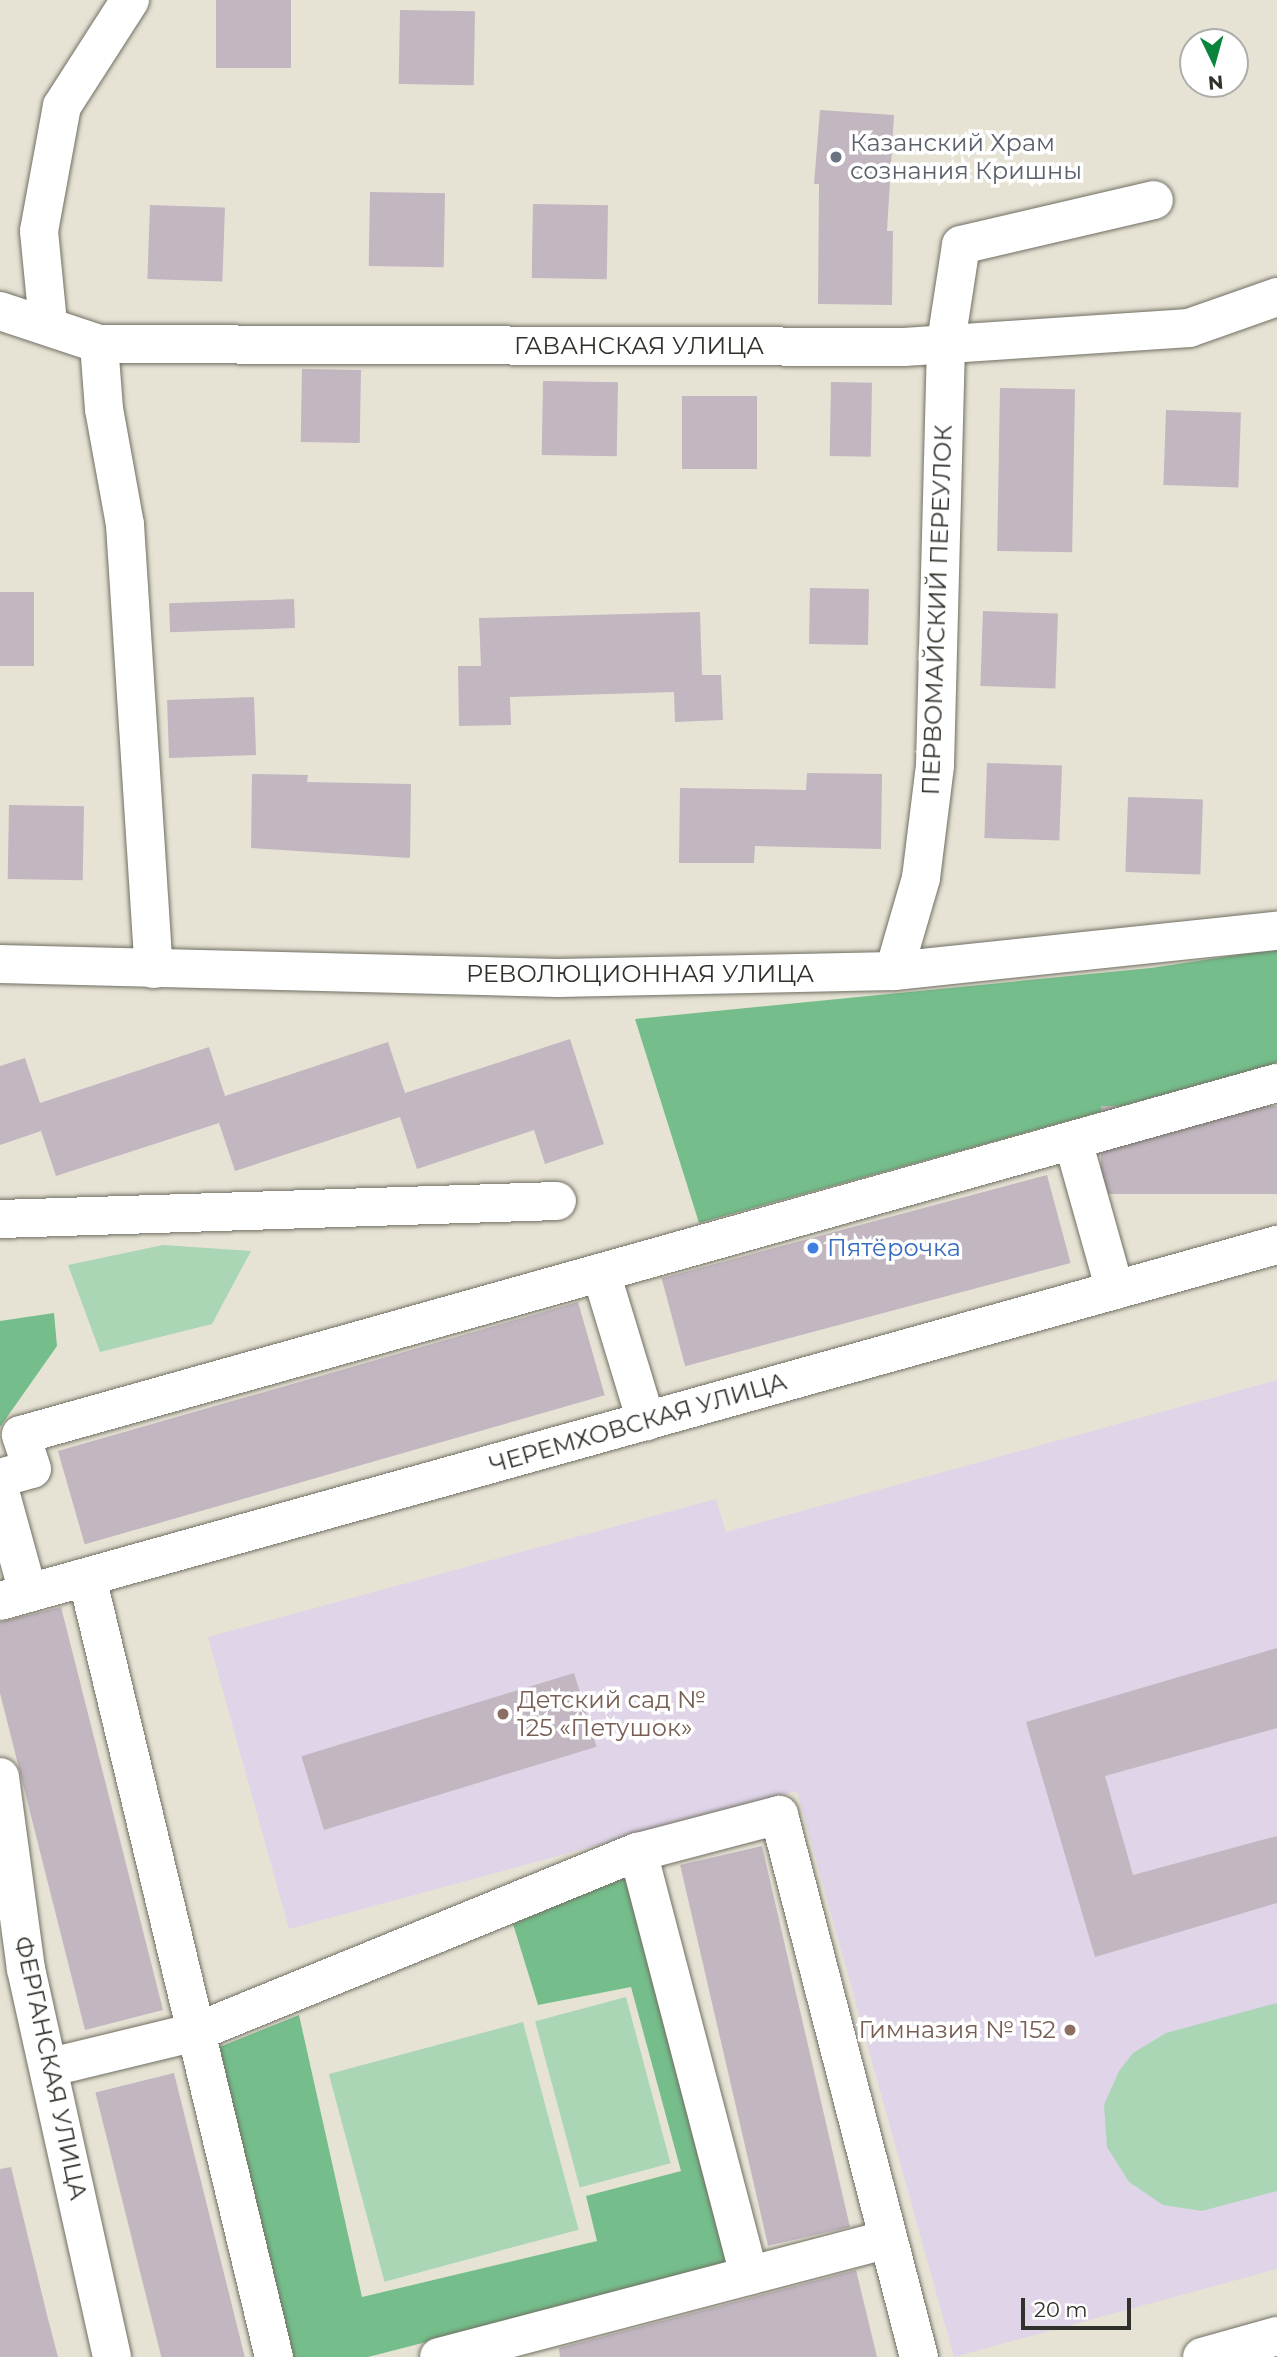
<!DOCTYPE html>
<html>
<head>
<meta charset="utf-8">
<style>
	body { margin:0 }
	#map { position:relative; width:1277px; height:2357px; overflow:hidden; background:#e6e3d5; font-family:Montserrat,sans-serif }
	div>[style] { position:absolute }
	.education>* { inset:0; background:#dfd4e8 }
	.green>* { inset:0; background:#aad6b6; transform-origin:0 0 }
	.forest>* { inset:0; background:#75be8b }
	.building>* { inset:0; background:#c2b6c0; transform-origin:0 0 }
	.roads { filter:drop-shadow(0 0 2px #716f63) drop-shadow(0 0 2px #716f63) }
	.minor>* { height:38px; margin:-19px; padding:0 19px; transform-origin:19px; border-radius:19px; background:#fff }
	.dots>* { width:19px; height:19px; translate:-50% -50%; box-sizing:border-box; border:4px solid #fff; border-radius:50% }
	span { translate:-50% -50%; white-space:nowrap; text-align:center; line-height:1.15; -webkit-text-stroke:7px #fff; paint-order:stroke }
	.worship-label { font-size:24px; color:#5b616d }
	.left { translate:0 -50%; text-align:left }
	.street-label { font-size:24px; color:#31312b }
	.shop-label { font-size:24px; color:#366cbe }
	.education-label { font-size:24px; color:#785e54 }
	.right { translate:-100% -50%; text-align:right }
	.north { position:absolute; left:1179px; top:28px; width:70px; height:70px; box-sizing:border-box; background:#fff; border:2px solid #adadaa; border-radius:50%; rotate:175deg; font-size:19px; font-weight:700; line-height:28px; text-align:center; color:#31312b }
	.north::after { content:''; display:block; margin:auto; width:24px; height:32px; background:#0a843d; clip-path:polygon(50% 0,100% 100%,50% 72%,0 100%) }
	.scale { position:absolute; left:1021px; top:2298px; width:110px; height:32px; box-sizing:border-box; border:4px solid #31312b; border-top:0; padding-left:9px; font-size:21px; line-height:24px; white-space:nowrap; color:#31312b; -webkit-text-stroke:5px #fff; paint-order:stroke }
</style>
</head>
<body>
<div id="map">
	<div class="education">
		<i style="clip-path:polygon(1277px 1380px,1277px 2269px,954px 2357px,797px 1791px,289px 1929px,208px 1637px,716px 1499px,726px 1532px)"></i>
	</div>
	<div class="green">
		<i style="clip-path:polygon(163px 1245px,251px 1251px,212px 1324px,100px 1352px,68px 1265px)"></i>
		<i style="left:626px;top:1997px;width:172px;height:94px;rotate:75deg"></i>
		<i style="clip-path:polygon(1277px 2003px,1277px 2191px,1202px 2211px,1163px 2205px,1129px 2182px,1107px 2147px,1104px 2105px,1119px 2071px,1133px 2053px,1166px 2033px)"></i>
		<i style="left:523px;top:2022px;width:215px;height:201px;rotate:75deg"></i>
	</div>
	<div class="forest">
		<i style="clip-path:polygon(1277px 949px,1277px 1063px,699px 1223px,635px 1019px,1151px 968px)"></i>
		<i style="clip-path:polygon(54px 1313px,57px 1346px,0 1427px,0 1321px)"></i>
		<i style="clip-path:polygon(627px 1874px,730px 2264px,368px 2357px,291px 2357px,217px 2048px,299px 2015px,362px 2297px,597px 2241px,586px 2196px,681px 2171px,631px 1987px,538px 2005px,513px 1924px)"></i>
	</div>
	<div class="building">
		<i style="left:216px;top:0;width:75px;height:68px"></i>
		<i style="left:400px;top:10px;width:75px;height:74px;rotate:1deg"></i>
		<i style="clip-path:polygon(820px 110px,894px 115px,887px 231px,893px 231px,892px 305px,818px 304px,819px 184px,814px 184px)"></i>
		<i style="left:370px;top:192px;width:75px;height:74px;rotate:1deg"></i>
		<i style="left:533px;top:204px;width:75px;height:74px;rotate:1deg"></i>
		<i style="left:150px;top:205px;width:75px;height:74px;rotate:2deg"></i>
		<i style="left:302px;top:369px;width:59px;height:73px;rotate:1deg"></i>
		<i style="left:543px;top:381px;width:75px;height:74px;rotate:1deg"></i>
		<i style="left:831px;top:382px;width:41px;height:74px;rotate:1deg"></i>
		<i style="left:1000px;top:388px;width:75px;height:163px;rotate:1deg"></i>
		<i style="left:682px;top:396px;width:75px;height:73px"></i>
		<i style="left:1166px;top:410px;width:75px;height:75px;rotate:2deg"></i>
		<i style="left:810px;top:588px;width:59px;height:56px;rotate:1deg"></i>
		<i style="left:0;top:592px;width:34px;height:74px"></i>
		<i style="left:294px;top:599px;width:29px;height:125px;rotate:88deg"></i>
		<i style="left:983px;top:611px;width:75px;height:75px;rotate:2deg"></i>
		<i style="clip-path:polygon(700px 612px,702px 675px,721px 675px,723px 720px,675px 722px,674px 692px,510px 697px,511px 725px,459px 726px,458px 666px,481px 666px,479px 618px)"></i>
		<i style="left:254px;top:697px;width:58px;height:87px;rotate:88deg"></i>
		<i style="left:987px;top:763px;width:75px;height:75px;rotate:2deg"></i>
		<i style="clip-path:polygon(807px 773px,882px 774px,881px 849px,755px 846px,754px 863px,679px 863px,680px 788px,806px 790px)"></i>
		<i style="clip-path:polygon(252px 774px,308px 775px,307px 782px,411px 784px,410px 858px,251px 848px)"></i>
		<i style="left:1128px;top:797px;width:75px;height:75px;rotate:2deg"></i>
		<i style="left:9px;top:805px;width:75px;height:74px;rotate:1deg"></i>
		<i style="clip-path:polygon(570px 1039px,604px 1144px,545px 1164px,534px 1130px,417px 1169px,400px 1117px,235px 1171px,219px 1123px,56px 1176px,41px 1131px,0 1145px,0 1066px,25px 1058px,40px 1103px,209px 1047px,225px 1096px,388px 1042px,405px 1093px)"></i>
		<i style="left:1277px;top:1106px;width:88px;height:176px;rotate:90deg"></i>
		<i style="left:1047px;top:1175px;width:91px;height:399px;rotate:75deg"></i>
		<i style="left:578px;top:1302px;width:97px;height:541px;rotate:74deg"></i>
		<i style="clip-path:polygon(61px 1607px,163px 2010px,85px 2030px,0 1693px,0 1622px)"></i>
		<i style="clip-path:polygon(1277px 1648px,1277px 1728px,1105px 1776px,1133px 1875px,1277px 1836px,1277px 1903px,1095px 1957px,1026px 1722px)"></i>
		<i style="left:574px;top:1673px;width:77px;height:285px;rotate:73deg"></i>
		<i style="left:762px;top:1846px;width:391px;height:84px;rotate:77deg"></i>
		<i style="left:174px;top:2073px;width:293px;height:81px;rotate:76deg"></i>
		<i style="clip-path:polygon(11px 2167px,48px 2319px,58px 2357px,0 2357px,0 2169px)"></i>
		<i style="clip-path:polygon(856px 2270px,877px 2357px,560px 2357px,559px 2348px)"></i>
	</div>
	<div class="roads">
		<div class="minor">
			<i style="left:0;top:311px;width:104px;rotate:18.4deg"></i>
			<i style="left:99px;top:344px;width:805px;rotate:0.21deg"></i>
			<i style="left:904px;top:347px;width:286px;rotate:-3.8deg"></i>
			<i style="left:1189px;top:328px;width:93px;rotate:-19.4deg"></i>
			<i style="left:48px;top:323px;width:92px;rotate:-95.6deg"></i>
			<i style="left:39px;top:231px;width:127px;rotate:-79.6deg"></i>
			<i style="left:62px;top:106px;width:126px;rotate:-57.3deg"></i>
			<i style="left:99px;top:344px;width:65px;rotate:85.6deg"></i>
			<i style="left:104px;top:409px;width:118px;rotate:79.7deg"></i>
			<i style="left:125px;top:525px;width:445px;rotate:86.3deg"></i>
			<i style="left:0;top:964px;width:558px;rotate:1.44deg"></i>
			<i style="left:558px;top:978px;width:336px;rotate:-1.2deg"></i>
			<i style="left:894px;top:971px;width:385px;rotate:-6deg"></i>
			<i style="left:894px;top:971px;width:97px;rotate:-73.8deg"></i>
			<i style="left:921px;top:878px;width:114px;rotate:-82.9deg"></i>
			<i style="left:935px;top:765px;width:423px;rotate:-88.5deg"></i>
			<i style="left:946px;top:342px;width:98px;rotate:-81.2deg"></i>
			<i style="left:961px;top:245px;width:198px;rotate:-13.1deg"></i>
			<i style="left:1073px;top:1141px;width:155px;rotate:74.3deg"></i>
			<i style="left:0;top:1219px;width:557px;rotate:-1.85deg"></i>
			<i style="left:602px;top:1276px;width:152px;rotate:73.1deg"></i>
			<i style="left:0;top:1478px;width:33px;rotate:-16deg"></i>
			<i style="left:32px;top:1469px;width:36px;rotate:-108deg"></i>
			<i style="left:21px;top:1435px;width:1304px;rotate:-15.66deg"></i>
			<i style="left:0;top:1491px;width:106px;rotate:74.6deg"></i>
			<i style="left:87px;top:1577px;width:802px;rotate:76.52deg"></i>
			<i style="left:0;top:1601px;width:1326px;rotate:-15.58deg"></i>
			<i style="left:0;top:1777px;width:194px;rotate:82.3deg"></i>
			<i style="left:26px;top:1969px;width:397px;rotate:77.5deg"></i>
			<i style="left:638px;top:1852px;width:438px;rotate:75.3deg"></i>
			<i style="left:51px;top:2067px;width:149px;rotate:-13.6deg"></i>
			<i style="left:196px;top:2032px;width:477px;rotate:-22.2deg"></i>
			<i style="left:638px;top:1852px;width:146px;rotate:-14.7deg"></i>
			<i style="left:779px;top:1815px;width:560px;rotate:75.52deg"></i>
			<i style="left:439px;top:2357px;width:462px;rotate:-14.7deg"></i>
			<i style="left:1202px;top:2357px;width:78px;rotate:-15.6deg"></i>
		</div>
	</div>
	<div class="dots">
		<i style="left:836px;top:157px;background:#6b7280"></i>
		<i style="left:813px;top:1248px;background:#3f7fe0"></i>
		<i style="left:503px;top:1714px;background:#8d6e63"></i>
		<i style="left:1070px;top:2030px;background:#8d6e63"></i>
	</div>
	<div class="worship-label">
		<span class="left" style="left:850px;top:157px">Казанский Храм<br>сознания Кришны</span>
	</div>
	<div class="street-label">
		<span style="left:639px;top:346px">ГАВАНСКАЯ УЛИЦА</span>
		<span style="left:937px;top:610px;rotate:-88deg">ПЕРВОМАЙСКИЙ ПЕРЕУЛОК</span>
		<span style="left:640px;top:974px">РЕВОЛЮЦИОННАЯ УЛИЦА</span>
		<span style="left:638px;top:1423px;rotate:-16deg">ЧЕРЕМХОВСКАЯ УЛИЦА</span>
		<span style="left:51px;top:2068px;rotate:78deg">ФЕРГАНСКАЯ УЛИЦА</span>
	</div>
	<div class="shop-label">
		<span class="left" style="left:827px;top:1248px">Пятёрочка</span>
	</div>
	<div class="education-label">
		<span class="left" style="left:517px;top:1714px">Детский сад №<br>125 «Петушок»</span>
		<span class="right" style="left:1056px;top:2030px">Гимназия № 152</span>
	</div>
	<div class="north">N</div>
	<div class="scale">20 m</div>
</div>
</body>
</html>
